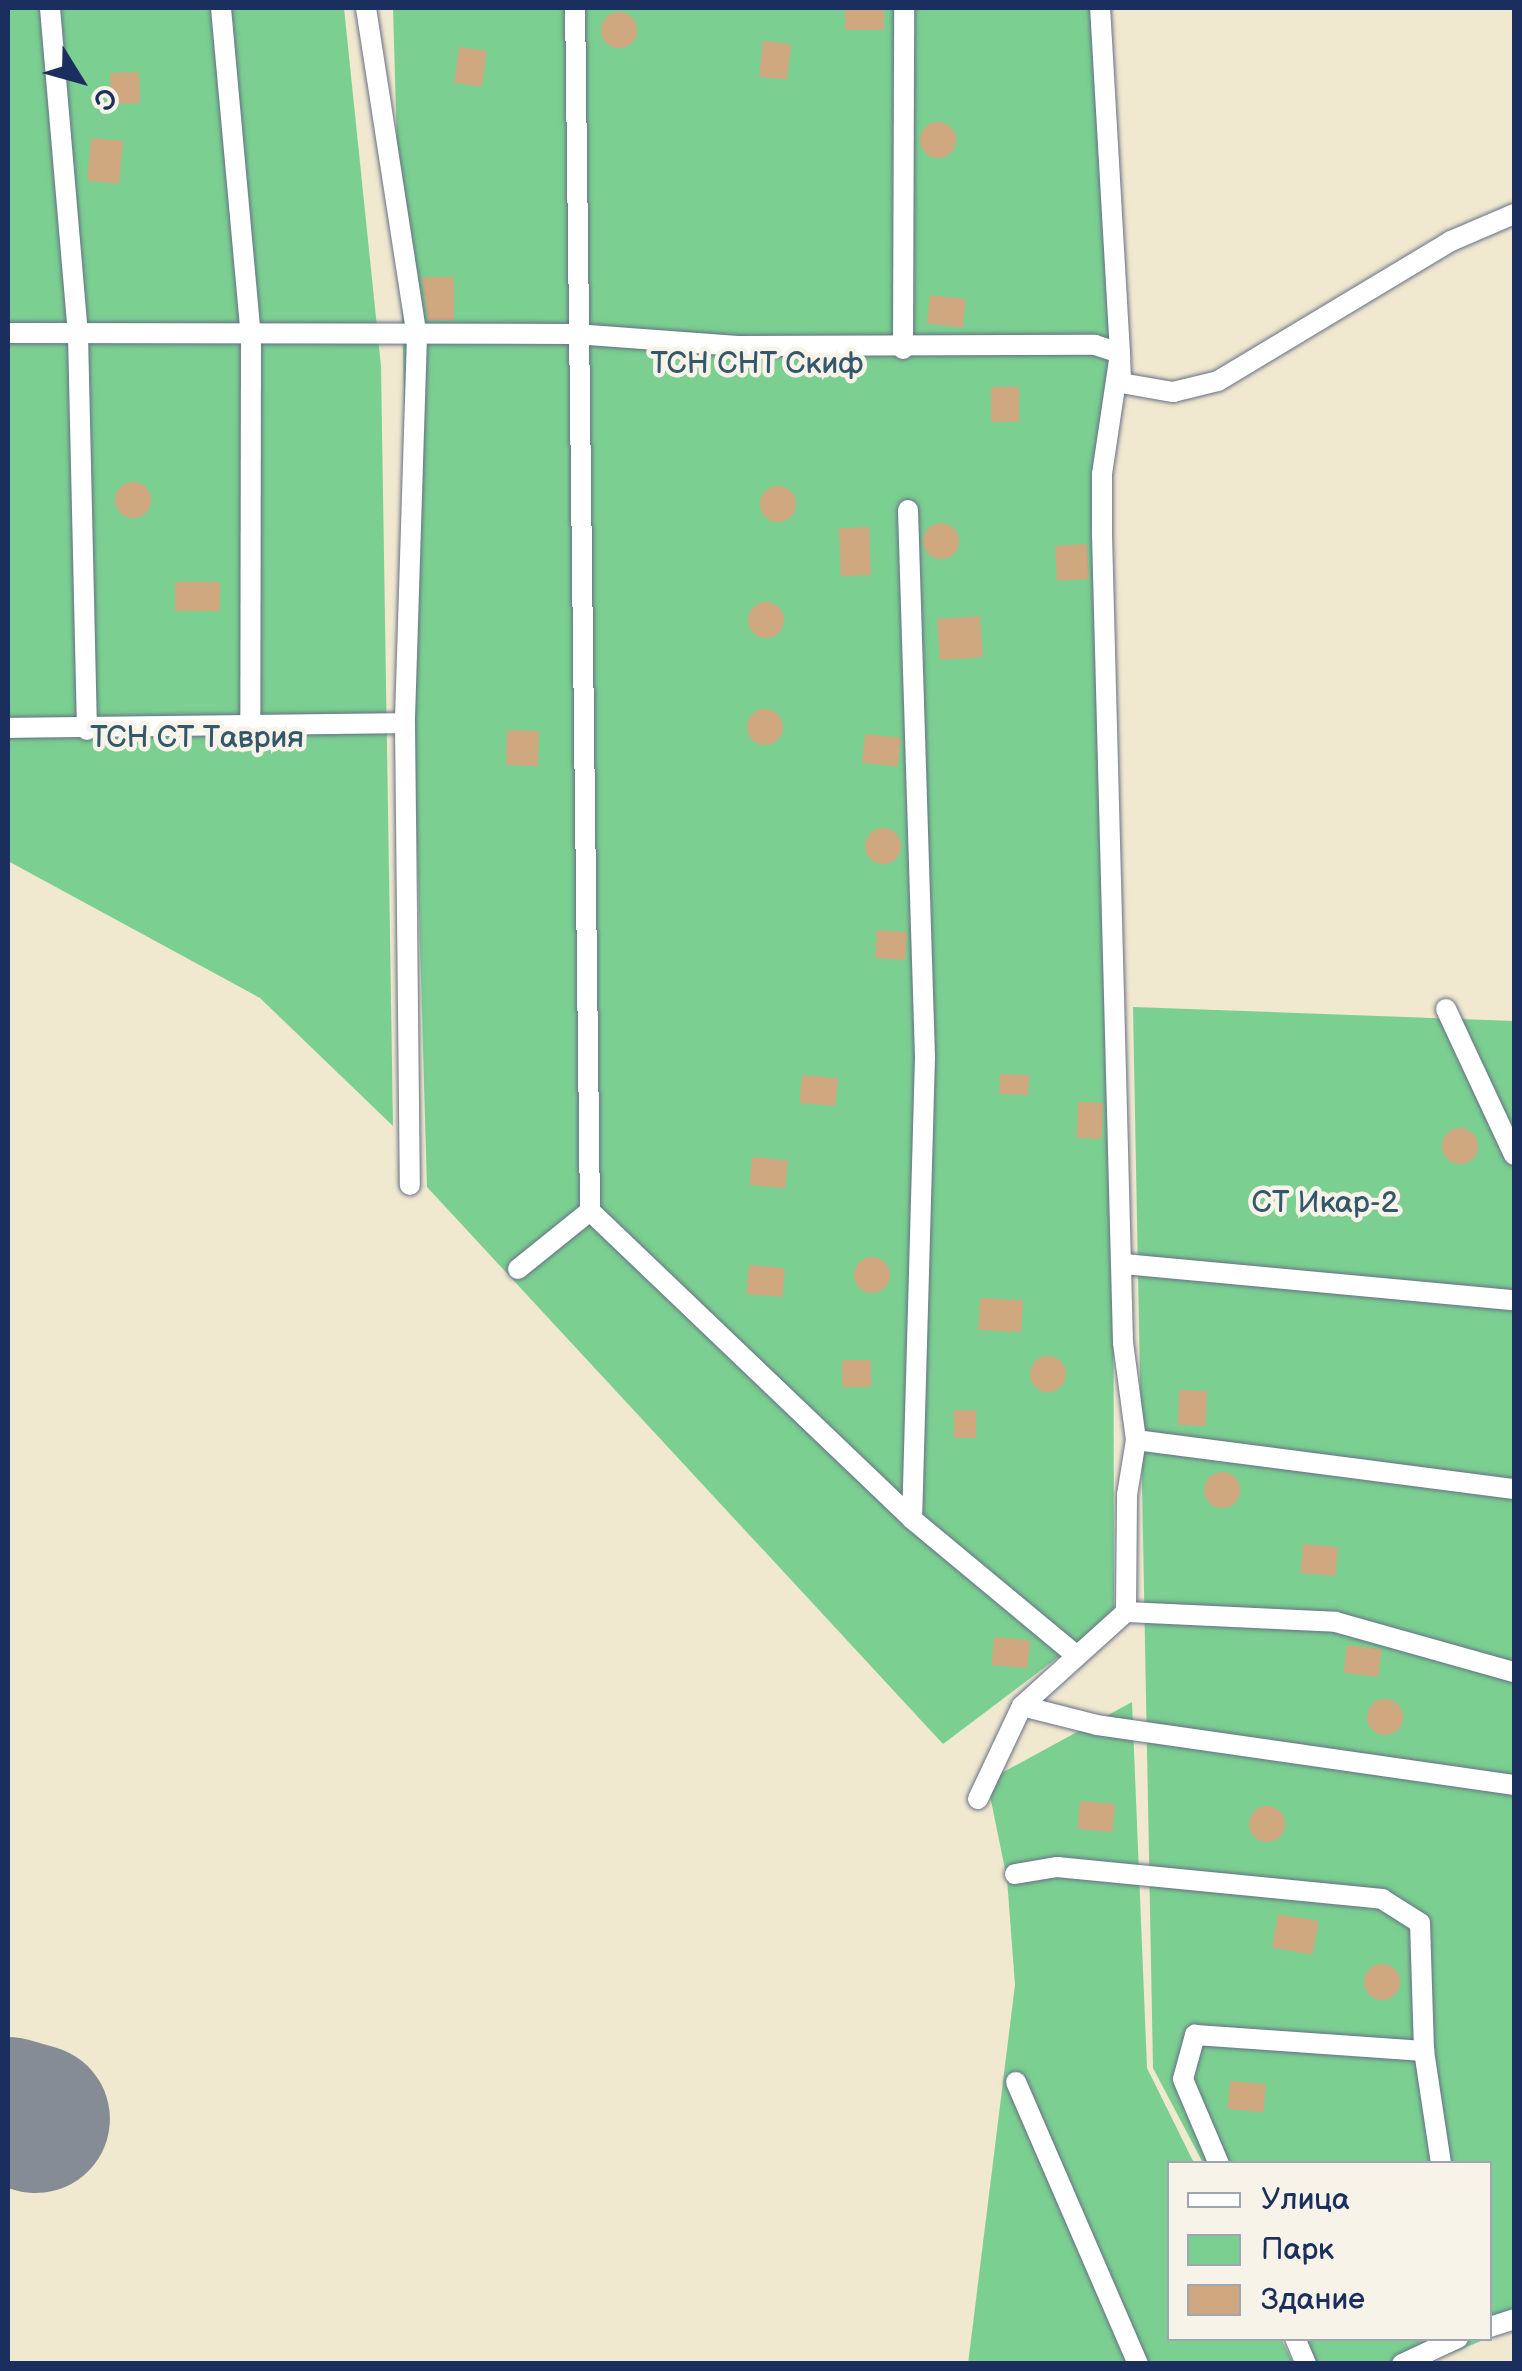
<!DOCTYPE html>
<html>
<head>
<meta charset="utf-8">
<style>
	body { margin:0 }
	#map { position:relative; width:1522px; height:2371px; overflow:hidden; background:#f0e8cf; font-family:"Balsamiq Sans",sans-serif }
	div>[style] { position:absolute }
	.green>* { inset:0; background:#7bcf91 }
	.runway>* { height:148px; margin:-74px; padding:0 74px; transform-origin:74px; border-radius:74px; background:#868c96 }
	.building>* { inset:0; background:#d0a880; transform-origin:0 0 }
	.round { border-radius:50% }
	.roads { filter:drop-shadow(0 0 2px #667086) drop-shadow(0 0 2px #667086) }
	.street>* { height:20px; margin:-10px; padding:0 10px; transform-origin:10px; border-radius:10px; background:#fff }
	span { translate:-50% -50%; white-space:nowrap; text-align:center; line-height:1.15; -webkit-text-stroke:9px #f7f3e8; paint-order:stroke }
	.park-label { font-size:30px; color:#33576b }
	.frame { position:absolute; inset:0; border:10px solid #1b2f5e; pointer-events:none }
	.legend { position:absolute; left:1167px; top:2161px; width:325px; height:180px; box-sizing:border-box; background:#f7f3e8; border:2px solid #9fa5b1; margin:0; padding:12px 18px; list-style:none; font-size:30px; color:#1b2f5e }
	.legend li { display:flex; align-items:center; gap:20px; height:50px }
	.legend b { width:50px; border:2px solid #9fa5b1 }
	.north { position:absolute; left:30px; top:30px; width:100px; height:100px; -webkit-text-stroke:8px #f7f3e8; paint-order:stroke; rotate:127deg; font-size:28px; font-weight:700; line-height:40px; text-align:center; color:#1b2f5e }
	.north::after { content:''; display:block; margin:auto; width:35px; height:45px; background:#1b2f5e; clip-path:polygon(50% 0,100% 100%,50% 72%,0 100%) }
</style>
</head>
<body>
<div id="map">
	<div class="green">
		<i style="clip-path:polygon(8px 8px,344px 8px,381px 366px,393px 1126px,260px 998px,8px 861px)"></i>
		<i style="clip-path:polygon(393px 8px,1111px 8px,1114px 1615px,943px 1744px,427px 1187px)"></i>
		<i style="clip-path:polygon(1133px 1007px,1514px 1021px,1514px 2327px,1490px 2337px,1490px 2164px,1203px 2163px,1153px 2068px)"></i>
		<i style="clip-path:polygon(1132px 1702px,1147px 2068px,1194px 2163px,1170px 2164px,1170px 2338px,1281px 2339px,1293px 2363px,968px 2364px,1015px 1985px,1007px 1879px,987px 1781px)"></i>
		<i style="clip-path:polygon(1295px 2339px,1486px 2339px,1425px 2364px,1308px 2363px)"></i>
	</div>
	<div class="runway">
		<i style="left:8px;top:2111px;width:29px;rotate:16deg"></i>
	</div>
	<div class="building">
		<i style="left:845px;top:8px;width:39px;height:22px"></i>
		<i class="round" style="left:601px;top:12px;width:36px;height:36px"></i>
		<i style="left:763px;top:41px;width:28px;height:36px;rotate:6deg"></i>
		<i style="left:459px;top:47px;width:28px;height:36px;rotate:8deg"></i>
		<i style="left:139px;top:72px;width:31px;height:29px;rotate:88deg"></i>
		<i class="round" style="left:920px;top:122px;width:36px;height:36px"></i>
		<i style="left:91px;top:138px;width:32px;height:43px;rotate:5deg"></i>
		<i style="clip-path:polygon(422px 277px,454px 277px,454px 320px,428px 320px)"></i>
		<i style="left:930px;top:295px;width:36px;height:29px;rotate:6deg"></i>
		<i style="left:991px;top:387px;width:28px;height:35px"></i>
		<i class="round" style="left:115px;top:482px;width:36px;height:36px"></i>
		<i class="round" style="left:760px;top:486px;width:36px;height:36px"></i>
		<i class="round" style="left:923px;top:523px;width:36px;height:36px"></i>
		<i style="left:869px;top:527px;width:48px;height:30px;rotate:88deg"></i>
		<i style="left:1087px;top:544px;width:35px;height:32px;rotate:87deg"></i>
		<i style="left:220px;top:582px;width:29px;height:45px;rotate:90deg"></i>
		<i class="round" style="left:748px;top:602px;width:36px;height:36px"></i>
		<i style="left:980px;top:616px;width:41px;height:43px;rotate:86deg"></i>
		<i class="round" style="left:747px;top:709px;width:36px;height:36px"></i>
		<i style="left:507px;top:730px;width:32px;height:35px;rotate:2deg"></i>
		<i style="left:865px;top:734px;width:36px;height:29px;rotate:6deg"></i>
		<i class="round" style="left:865px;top:828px;width:36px;height:36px"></i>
		<i style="left:877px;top:930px;width:30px;height:28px;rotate:4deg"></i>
		<i style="left:1000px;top:1074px;width:29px;height:20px;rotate:2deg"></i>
		<i style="left:802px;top:1075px;width:36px;height:28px;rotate:5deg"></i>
		<i style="left:1078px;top:1102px;width:25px;height:36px;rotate:2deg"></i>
		<i class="round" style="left:1442px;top:1128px;width:36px;height:36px"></i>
		<i style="left:752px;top:1157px;width:36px;height:28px;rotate:5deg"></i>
		<i class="round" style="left:854px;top:1257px;width:36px;height:36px"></i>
		<i style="left:749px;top:1265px;width:36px;height:29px;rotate:5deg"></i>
		<i style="left:980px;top:1298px;width:43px;height:32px;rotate:3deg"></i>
		<i class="round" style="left:1030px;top:1356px;width:36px;height:36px"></i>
		<i style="left:871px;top:1360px;width:27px;height:29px;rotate:90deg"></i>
		<i style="left:1179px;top:1390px;width:28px;height:35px;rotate:2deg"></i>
		<i style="left:954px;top:1410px;width:22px;height:28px"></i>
		<i class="round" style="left:1204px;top:1472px;width:36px;height:36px"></i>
		<i style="left:1303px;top:1544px;width:35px;height:29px;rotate:5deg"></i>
		<i style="left:994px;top:1637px;width:36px;height:28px;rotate:5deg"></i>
		<i style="left:1347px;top:1645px;width:35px;height:28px;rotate:7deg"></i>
		<i class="round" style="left:1367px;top:1699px;width:36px;height:36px"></i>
		<i style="left:1080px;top:1801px;width:35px;height:28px;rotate:5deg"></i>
		<i class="round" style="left:1249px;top:1806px;width:36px;height:36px"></i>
		<i style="left:1278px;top:1914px;width:41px;height:34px;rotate:10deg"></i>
		<i class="round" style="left:1364px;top:1964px;width:36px;height:36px"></i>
		<i style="left:1230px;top:2081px;width:36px;height:28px;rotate:5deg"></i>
	</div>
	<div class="roads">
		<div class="street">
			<i style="left:50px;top:8px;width:327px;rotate:85.1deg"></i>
			<i style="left:78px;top:334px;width:396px;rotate:88.7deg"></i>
			<i style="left:221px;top:8px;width:328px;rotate:84.8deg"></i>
			<i style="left:251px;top:335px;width:392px;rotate:90.1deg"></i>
			<i style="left:366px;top:8px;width:332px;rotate:81.2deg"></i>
			<i style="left:417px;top:336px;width:387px;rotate:91.8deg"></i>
			<i style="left:405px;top:723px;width:462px;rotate:89.4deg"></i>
			<i style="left:8px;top:333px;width:567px;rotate:0.1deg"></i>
			<i style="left:575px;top:334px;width:163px;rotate:4.2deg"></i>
			<i style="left:738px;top:346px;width:357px;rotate:-0.2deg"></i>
			<i style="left:1095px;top:345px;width:26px;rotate:18deg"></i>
			<i style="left:1120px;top:353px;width:30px;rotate:88deg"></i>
			<i style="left:1121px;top:383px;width:53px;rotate:9.8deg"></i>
			<i style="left:1173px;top:392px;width:46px;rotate:-13.7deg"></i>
			<i style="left:1218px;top:381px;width:272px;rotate:-31deg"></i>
			<i style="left:1451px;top:241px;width:69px;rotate:-23.2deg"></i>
			<i style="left:903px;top:349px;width:341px;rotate:-89.8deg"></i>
			<i style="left:908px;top:510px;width:547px;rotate:88.22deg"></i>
			<i style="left:925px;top:1057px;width:462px;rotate:91.6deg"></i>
			<i style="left:912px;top:1519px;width:213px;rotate:39.7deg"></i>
			<i style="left:8px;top:728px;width:397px;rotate:-0.7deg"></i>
			<i style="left:1446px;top:1009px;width:161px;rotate:65deg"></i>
			<i style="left:590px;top:1211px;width:446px;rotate:43.7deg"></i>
			<i style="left:1123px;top:1264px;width:393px;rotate:5.3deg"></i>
			<i style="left:518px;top:1269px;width:92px;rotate:-38.9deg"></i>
			<i style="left:590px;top:1211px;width:1203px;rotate:-90.71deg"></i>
			<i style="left:1136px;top:1440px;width:381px;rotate:7.4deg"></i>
			<i style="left:1126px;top:1612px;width:210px;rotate:2.7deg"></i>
			<i style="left:1336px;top:1622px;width:185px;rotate:15.7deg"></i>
			<i style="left:1022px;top:1706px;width:77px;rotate:14.2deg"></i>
			<i style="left:1097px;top:1725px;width:421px;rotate:8.2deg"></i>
			<i style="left:978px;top:1799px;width:103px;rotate:-64.7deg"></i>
			<i style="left:1022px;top:1706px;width:140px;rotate:-42.1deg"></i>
			<i style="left:1126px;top:1612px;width:117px;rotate:-89.5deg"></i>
			<i style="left:1127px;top:1495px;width:56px;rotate:-80.7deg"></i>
			<i style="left:1136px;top:1440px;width:99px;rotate:-97.6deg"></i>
			<i style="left:1123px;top:1342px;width:809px;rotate:-91.49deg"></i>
			<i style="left:1102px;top:533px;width:59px;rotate:-90deg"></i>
			<i style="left:1102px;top:474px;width:122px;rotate:-81.5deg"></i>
			<i style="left:1120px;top:353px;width:346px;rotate:-93.3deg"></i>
			<i style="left:1015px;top:1874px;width:43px;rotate:-9.5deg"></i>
			<i style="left:1057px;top:1867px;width:327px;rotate:5.6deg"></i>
			<i style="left:1382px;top:1899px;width:45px;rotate:32.3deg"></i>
			<i style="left:1420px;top:1923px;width:128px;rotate:88.2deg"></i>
			<i style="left:1424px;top:2051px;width:114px;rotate:81.4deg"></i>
			<i style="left:1016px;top:2082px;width:307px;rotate:66.6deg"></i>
			<i style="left:1219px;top:2164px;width:92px;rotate:-113deg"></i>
			<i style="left:1183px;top:2079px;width:46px;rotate:-74.7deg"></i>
			<i style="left:1195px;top:2035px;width:230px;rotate:4deg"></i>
			<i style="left:1490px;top:2327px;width:25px;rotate:-18deg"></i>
			<i style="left:1295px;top:2338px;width:28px;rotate:67deg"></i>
			<i style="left:1402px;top:2364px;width:62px;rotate:-24.9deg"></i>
		</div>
	</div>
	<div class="park-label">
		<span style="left:757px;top:364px">ТСН СНТ Скиф</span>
		<span style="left:197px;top:738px">ТСН СТ Таврия</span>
		<span style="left:1325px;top:1203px">СТ Икар-2</span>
	</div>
	<div class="frame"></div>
	<ul class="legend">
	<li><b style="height:12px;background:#fff"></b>Улица</li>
	<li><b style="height:28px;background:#7bcf91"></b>Парк</li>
	<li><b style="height:28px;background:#d0a880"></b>Здание</li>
	</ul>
	<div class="north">С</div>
</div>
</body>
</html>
